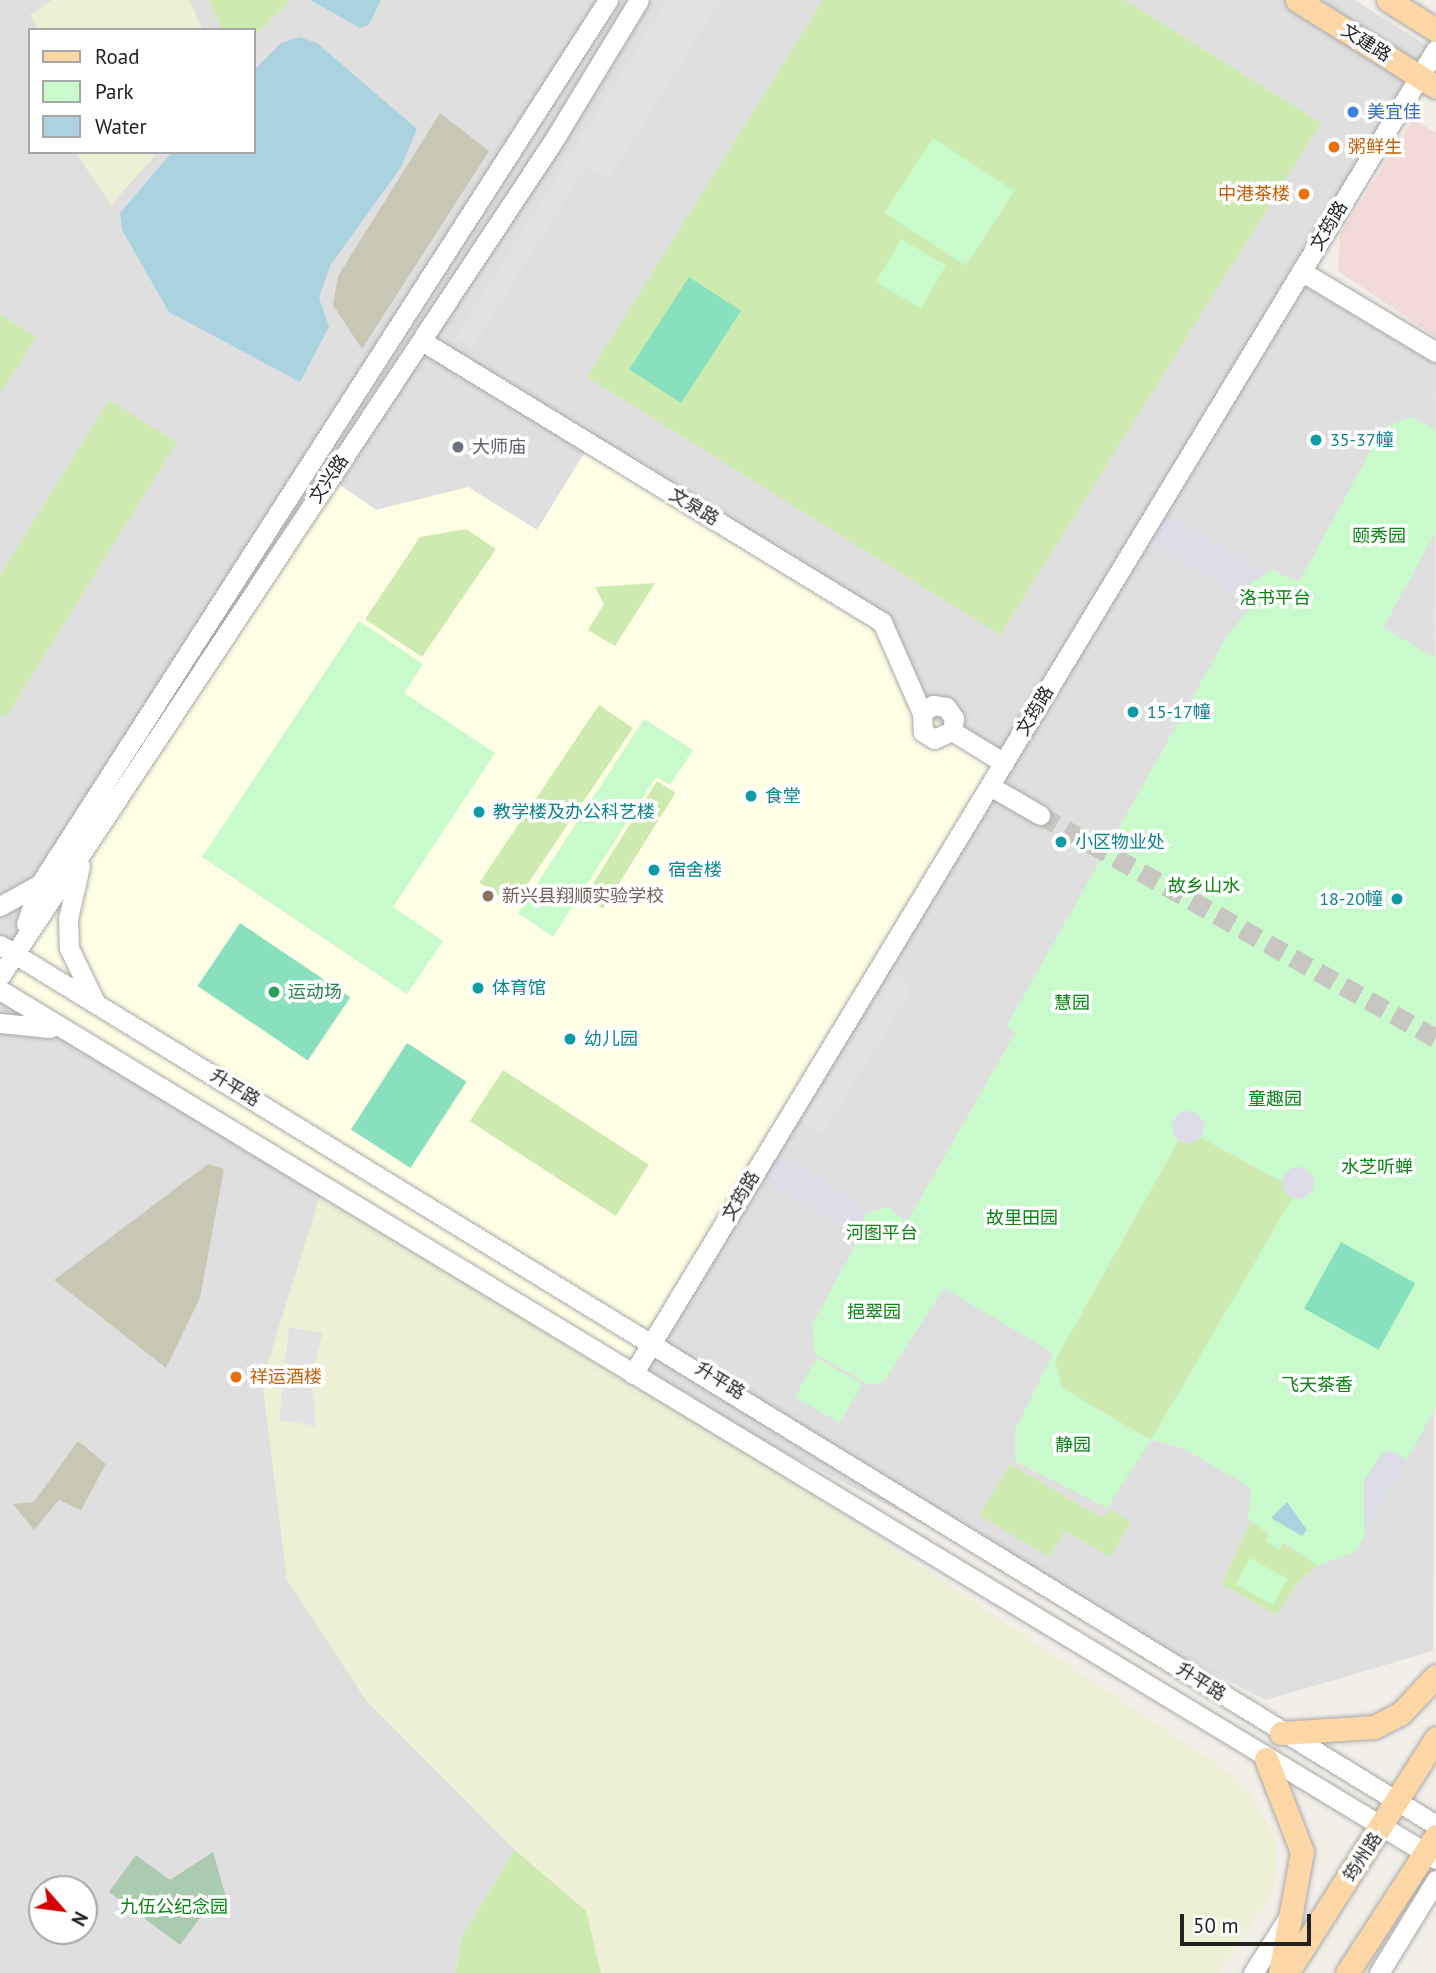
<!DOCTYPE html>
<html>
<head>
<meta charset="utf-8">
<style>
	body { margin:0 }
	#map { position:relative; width:1436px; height:1973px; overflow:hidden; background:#f2efe9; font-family:"PT Sans","Noto Sans SC",sans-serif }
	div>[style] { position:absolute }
	.residential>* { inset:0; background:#e0dfdf }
	.commercial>* { inset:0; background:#f2dad9 }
	.education>* { inset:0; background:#ffffe5 }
	.construction>* { inset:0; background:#c7c7b4 }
	.farmland>* { inset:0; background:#eef0d5 }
	.grass>* { inset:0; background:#cdebb0; transform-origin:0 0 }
	.cemetery>* { inset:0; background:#aacbaf }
	.park>* { inset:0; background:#c8facc; transform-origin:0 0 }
	.pitch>* { inset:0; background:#88e0be; transform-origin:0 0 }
	.parking>* { inset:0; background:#e2e2e2 }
	.plaza>* { inset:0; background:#dddde8 }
	.round { border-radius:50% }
	.water>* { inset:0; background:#aad3df }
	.minor-tunnel>* { height:19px; margin-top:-9.5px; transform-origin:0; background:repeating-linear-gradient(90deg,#c8c6c1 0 19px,transparent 0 29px) }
	.roads { filter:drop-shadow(0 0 2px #a9a9a9) drop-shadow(0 0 2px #a9a9a9) }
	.minor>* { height:19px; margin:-9.5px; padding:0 9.5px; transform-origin:9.5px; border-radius:9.5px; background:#fff }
	.major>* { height:23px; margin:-11.5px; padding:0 11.5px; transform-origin:11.5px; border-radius:11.5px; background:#fcd6a4 }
	.dots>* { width:19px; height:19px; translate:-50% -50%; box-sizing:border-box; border:4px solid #fff; border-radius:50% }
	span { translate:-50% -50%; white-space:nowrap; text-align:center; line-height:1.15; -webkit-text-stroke:7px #fff; paint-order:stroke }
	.street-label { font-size:18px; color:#222 }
	.shop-label { font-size:18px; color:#366cbe }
	.left { translate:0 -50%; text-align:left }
	.food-label { font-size:18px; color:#c56008 }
	.right { translate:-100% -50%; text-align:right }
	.culture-label { font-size:18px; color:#0d838f }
	.worship-label { font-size:18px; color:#5b616d }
	.park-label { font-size:18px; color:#0c8416 }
	.education-label { font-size:18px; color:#785e54 }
	.leisure-label { font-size:18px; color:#27864d }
	.legend { position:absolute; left:28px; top:28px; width:228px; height:126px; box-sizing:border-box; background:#fff; border:2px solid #a7a7a7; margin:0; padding:9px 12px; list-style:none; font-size:21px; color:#222 }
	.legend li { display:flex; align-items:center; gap:14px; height:35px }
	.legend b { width:35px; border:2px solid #a7a7a7 }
	.north { position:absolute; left:28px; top:1875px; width:70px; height:70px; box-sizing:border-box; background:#fff; border:2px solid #a7a7a7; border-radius:50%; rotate:118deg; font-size:19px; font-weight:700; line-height:28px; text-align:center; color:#222 }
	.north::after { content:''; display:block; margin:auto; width:24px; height:32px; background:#d40000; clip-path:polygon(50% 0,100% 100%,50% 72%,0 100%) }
	.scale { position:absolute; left:1180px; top:1914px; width:131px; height:32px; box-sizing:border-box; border:4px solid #222; border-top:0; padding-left:9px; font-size:21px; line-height:24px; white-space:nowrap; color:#222; -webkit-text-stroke:5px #fff; paint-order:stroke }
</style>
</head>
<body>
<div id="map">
	<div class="residential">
		<i style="clip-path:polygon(evenodd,0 0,1355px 0,1435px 51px,1302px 271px,1436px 352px,1433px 1651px,1266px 1700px,633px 1374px,590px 444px,537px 530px,468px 488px,376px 510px,330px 478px,0 976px,0 0,30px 30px,254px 30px,254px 152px,30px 152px,30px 30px)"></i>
		<i style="clip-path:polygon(evenodd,0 990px,323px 1186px,365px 1699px,515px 1850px,462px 1936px,455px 1973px,0 1973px,0 990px,42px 1889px,84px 1889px,84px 1931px,42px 1931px,42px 1889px)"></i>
	</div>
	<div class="commercial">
		<i style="clip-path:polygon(1413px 119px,1436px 133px,1436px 337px,1338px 271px,1340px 234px)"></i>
	</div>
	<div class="education">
		<i style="clip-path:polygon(590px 444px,882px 622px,922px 713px,1004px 763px,633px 1374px,0 990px,330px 478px,376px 510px,468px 487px,537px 530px)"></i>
	</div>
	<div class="construction">
		<i style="clip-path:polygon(440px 113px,489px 151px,362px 349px,333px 305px,338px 276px)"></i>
		<i style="clip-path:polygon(208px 1164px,224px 1169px,200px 1298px,166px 1368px,54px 1280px)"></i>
		<i style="clip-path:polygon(78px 1441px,106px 1464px,81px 1510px,59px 1500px,34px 1530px,13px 1504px,34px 1502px)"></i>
	</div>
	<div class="farmland">
		<i style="clip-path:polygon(52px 0,189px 0,203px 30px,39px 30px,30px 15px)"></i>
		<i style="clip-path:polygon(75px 152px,158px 152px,111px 205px)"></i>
		<i style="clip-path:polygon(323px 1186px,633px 1374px,1227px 1771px,1250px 1793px,1276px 1840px,1276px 1871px,1271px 1895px,1219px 1973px,601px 1973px,585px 1911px,515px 1850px,365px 1699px,287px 1580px,262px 1381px)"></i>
	</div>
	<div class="grass">
		<i style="clip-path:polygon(209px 0,291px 0,254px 36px,254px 30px,222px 30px)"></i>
		<i style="clip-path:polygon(823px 0,1125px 0,1321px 123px,1000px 635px,587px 377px)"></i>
		<i style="clip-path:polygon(0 314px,36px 337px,0 394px)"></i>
		<i style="clip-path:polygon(109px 400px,177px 442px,6px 717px,0 713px,0 575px)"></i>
		<i style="clip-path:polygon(466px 529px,496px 549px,422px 657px,365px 619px,420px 537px)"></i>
		<i style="clip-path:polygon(655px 583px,615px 646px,588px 630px,604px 604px,595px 587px)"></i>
		<i style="left:599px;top:705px;width:41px;height:214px;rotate:34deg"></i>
		<i style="left:657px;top:781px;width:22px;height:137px;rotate:32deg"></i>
		<i style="left:503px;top:1070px;width:174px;height:61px;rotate:33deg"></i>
		<i style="clip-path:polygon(1185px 1129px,1297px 1190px,1151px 1440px,1062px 1388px,1055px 1361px)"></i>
		<i style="clip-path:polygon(1010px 1464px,1100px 1517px,1111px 1510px,1131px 1522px,1110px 1557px,1065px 1531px,1049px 1557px,979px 1515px)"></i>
		<i style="clip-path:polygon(1250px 1522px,1318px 1566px,1300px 1580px,1276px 1615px,1222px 1584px)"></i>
		<i style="clip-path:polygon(515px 1850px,586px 1911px,601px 1973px,455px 1973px,462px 1936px)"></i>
	</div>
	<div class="cemetery">
		<i style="clip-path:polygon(213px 1852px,227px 1901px,208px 1907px,180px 1945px,109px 1892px,136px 1855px,170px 1880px)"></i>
	</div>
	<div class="park">
		<i style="left:933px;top:138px;width:97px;height:89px;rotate:33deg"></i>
		<i style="left:901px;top:239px;width:52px;height:50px;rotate:30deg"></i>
		<i style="clip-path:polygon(evenodd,1411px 417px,1436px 430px,1436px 531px,1383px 628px,1436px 658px,1436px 1407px,1356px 1551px,1318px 1566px,1284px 1542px,1279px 1549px,1265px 1541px,1269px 1534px,1248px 1519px,1251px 1488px,1183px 1448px,1151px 1440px,1107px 1508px,1015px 1461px,1015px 1430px,1053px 1353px,944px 1288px,884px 1382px,869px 1385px,815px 1354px,812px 1325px,857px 1242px,864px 1214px,888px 1207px,907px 1222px,1015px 1033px,1006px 1027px,1230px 631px,1249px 610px,1251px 584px,1272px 570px,1299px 582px,1383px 428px,1411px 417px,1185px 1129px,1297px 1190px,1151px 1440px,1062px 1388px,1055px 1361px,1185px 1129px)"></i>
		<i style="clip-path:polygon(359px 621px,423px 664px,404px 693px,495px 753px,393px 907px,443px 941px,407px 994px,202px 857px)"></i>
		<i style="clip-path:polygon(644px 719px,693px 750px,670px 785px,656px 777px,553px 937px,518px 913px)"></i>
		<i style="left:817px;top:1358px;width:52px;height:45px;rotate:30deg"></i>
		<i style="left:1250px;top:1558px;width:43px;height:30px;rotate:29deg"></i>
	</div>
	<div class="pitch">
		<i style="left:689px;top:277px;width:62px;height:110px;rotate:33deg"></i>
		<i style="left:240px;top:923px;width:133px;height:76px;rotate:34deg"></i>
		<i style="left:407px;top:1043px;width:71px;height:103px;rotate:33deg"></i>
		<i style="left:1341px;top:1242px;width:85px;height:76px;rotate:29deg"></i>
	</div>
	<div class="parking">
		<i style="clip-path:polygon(667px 0,721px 0,609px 179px,587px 166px,473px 347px,456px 337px)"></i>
		<i style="clip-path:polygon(894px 971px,906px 979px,910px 993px,822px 1135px,801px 1122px)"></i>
		<i style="clip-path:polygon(289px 1327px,323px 1333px,311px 1378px,316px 1426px,279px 1420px)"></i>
	</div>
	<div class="plaza">
		<i style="clip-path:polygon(1157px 509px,1264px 572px,1251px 584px,1247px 600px,1140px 538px)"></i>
		<i class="round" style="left:1172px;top:1111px;width:32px;height:32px"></i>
		<i style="clip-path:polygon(770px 1147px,868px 1210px,855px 1234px,754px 1174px)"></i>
		<i class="round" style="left:1282px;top:1167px;width:32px;height:32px"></i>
		<i style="clip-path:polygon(1392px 1451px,1407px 1459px,1364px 1535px,1364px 1481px,1382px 1452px)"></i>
	</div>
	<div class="water">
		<i style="clip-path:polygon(310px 0,381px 0,369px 25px,360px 28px)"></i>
		<i style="clip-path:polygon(299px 37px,317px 43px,417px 129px,401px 167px,330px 266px,319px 298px,329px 327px,300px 382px,169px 312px,122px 230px,120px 213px,172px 152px,254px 152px,254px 70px,281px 43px)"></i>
		<i style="clip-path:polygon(1287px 1502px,1307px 1530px,1302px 1536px,1271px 1518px)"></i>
	</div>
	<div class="minor-tunnel">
		<i style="left:1040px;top:815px;width:454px;rotate:29.4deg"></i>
	</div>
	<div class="roads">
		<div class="minor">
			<i style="left:1301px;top:271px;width:157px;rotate:31deg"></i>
			<i style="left:422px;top:341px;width:539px;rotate:31.42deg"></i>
			<i style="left:882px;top:622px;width:99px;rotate:66.3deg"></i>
			<i style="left:922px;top:713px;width:19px;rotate:87deg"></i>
			<i style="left:923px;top:732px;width:13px;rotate:32deg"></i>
			<i style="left:934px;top:739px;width:20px;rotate:-24deg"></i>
			<i style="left:952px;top:731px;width:13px;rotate:-81deg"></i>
			<i style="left:954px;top:718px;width:14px;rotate:-126deg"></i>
			<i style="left:946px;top:707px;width:13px;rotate:-171deg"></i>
			<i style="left:933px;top:705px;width:14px;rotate:144deg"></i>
			<i style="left:952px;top:731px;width:61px;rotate:31.6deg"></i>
			<i style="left:990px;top:786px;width:58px;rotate:30.1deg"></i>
			<i style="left:80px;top:866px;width:54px;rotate:102.8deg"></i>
			<i style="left:68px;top:919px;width:29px;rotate:88deg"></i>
			<i style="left:69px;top:948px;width:58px;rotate:64.3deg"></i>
			<i style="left:0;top:906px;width:46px;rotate:-28.8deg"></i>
			<i style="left:26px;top:924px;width:42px;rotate:-70.7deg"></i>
			<i style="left:40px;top:884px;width:1051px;rotate:-57.28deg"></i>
			<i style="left:0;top:945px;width:1684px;rotate:31.5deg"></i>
			<i style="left:0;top:976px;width:999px;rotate:-56.47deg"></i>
			<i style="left:552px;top:143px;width:167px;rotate:-58.7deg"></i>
			<i style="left:0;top:990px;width:1678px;rotate:31.18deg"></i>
			<i style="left:0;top:1023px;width:50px;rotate:5.7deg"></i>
			<i style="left:633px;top:1374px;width:1549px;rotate:-58.78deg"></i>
			<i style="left:1253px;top:1973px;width:65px;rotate:-57.5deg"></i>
			<i style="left:1379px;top:1973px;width:109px;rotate:-58.5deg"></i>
		</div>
		<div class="major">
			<i style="left:1297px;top:0;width:164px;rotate:32deg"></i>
			<i style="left:1388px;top:0;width:57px;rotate:32deg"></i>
			<i style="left:1281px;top:1733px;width:93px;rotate:-3.7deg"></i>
			<i style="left:1374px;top:1727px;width:29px;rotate:-27deg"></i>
			<i style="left:1400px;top:1714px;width:52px;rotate:-46.5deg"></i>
			<i style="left:1266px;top:1759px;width:100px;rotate:68.8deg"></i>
			<i style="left:1302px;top:1852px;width:123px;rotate:100.3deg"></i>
			<i style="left:1287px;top:1973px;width:278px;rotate:-57.6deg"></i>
			<i style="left:1347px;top:1973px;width:163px;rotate:-57deg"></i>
		</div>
	</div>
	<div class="dots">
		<i style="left:1353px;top:112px;background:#3f7fe0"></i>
		<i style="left:1334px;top:147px;background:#e8710a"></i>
		<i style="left:1304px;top:194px;background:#e8710a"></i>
		<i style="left:1316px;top:440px;background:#0f9aa8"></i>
		<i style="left:458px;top:447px;background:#6b7280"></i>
		<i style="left:1133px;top:712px;background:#0f9aa8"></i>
		<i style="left:751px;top:796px;background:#0f9aa8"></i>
		<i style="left:479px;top:812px;background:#0f9aa8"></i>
		<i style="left:1061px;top:842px;background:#0f9aa8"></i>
		<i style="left:654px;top:870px;background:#0f9aa8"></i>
		<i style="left:488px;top:896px;background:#8d6e63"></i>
		<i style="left:1397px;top:899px;background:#0f9aa8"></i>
		<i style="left:478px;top:988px;background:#0f9aa8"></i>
		<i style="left:274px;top:992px;background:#2e9e5b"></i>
		<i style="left:570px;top:1039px;background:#0f9aa8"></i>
		<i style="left:236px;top:1377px;background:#e8710a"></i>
	</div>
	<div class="street-label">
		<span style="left:1366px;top:43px;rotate:32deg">文建路</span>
		<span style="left:1329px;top:226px;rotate:-59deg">文筠路</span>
		<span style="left:329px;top:479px;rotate:-56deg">文兴路</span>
		<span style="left:694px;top:507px;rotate:31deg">文泉路</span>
		<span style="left:1035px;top:711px;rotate:-59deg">文筠路</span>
		<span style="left:235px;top:1088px;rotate:31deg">升平路</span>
		<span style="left:741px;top:1196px;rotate:-59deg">文筠路</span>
		<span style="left:720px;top:1381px;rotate:31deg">升平路</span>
		<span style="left:1201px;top:1682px;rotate:32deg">升平路</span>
		<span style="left:1363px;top:1857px;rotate:-57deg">筠州路</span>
	</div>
	<div class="shop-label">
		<span class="left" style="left:1367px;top:112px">美宜佳</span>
	</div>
	<div class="food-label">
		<span class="left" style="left:1348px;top:147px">粥鲜生</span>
		<span class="right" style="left:1290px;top:194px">中港茶楼</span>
		<span class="left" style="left:250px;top:1377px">祥运酒楼</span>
	</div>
	<div class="culture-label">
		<span class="left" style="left:1330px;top:440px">35-37幢</span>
		<span class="left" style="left:1147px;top:712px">15-17幢</span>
		<span class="left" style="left:765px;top:796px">食堂</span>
		<span class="left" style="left:493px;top:812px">教学楼及办公科艺楼</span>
		<span class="left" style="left:1075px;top:842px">小区物业处</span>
		<span class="left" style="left:668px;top:870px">宿舍楼</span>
		<span class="right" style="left:1383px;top:899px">18-20幢</span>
		<span class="left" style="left:492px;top:988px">体育馆</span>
		<span class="left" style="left:584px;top:1039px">幼儿园</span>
	</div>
	<div class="worship-label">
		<span class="left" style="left:472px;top:447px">大师庙</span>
	</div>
	<div class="park-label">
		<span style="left:1379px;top:536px">颐秀园</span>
		<span style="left:1275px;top:598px">洛书平台</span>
		<span style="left:1204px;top:886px">故乡山水</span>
		<span style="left:1072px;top:1003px">慧园</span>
		<span style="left:1275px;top:1099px">童趣园</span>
		<span style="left:1377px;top:1167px">水芝听蝉</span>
		<span style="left:1022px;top:1218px">故里田园</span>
		<span style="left:882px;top:1233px">河图平台</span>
		<span style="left:874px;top:1312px">挹翠园</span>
		<span style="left:1317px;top:1385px">飞天茶香</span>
		<span style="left:1073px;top:1445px">静园</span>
		<span style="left:174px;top:1907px">九伍公纪念园</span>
	</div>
	<div class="education-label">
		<span class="left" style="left:502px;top:896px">新兴县翔顺实验学校</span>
	</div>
	<div class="leisure-label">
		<span class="left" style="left:288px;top:992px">运动场</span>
	</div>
	<ul class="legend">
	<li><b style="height:9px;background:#fcd6a4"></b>Road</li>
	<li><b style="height:19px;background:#c8facc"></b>Park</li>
	<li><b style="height:19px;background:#aad3df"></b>Water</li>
	</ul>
	<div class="north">N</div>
	<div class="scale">50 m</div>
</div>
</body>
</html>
